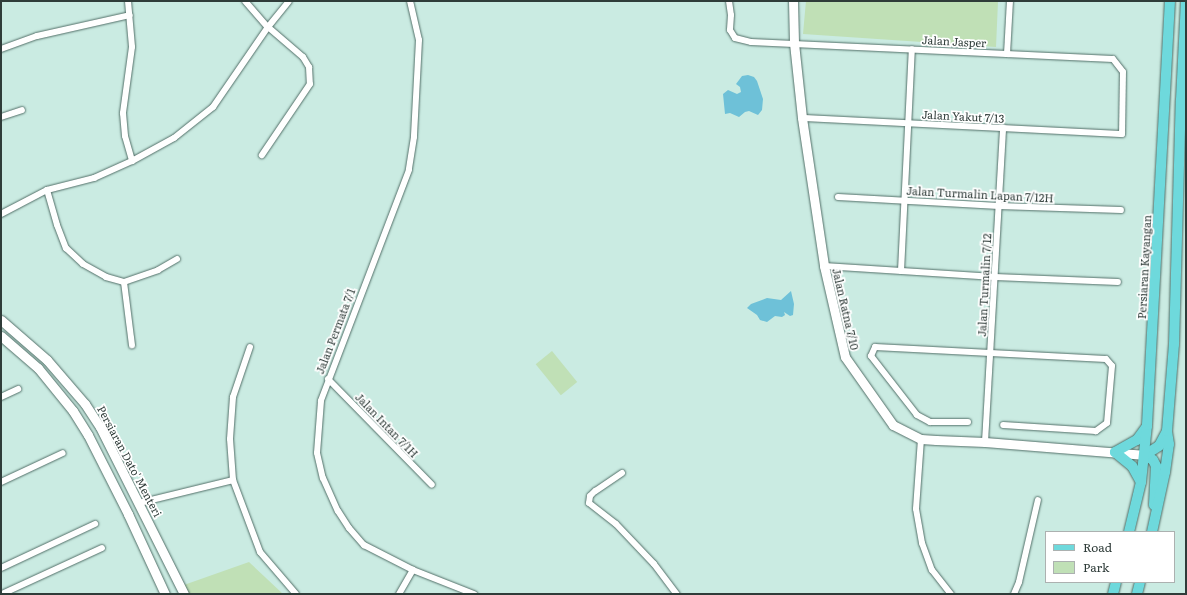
<!DOCTYPE html>
<html>
<head>
<meta charset="utf-8">
<style>
	body { margin:0 }
	#map { position:relative; width:1187px; height:595px; overflow:hidden; background:#caebe2; font-family:Literata,serif }
	div>[style] { position:absolute }
	.green>* { inset:0; background:#c0e0b6; transform-origin:0 0 }
	.water>* { inset:0; background:#6ec1d8 }
	.roads { filter:drop-shadow(0 0 1px #526f68) drop-shadow(0 0 1px #526f68) }
	.street>* { height:6px; margin:-3px; padding:0 3px; transform-origin:3px; border-radius:3px; background:#fff }
	.secondary>* { height:9px; margin:-4.5px; padding:0 4.5px; transform-origin:4.5px; border-radius:4.5px; background:#fff }
	.primary>* { height:10px; margin:-5px; padding:0 5px; transform-origin:5px; border-radius:5px; background:#6ed9dc }
	span { translate:-50% -50%; white-space:nowrap; text-align:center; line-height:1.15; -webkit-text-stroke:3.5px #fff; paint-order:stroke }
	.street-label { font-size:11px; color:#2f3c39 }
	.frame { position:absolute; inset:0; border:2px solid #2f3c39; pointer-events:none }
	.legend { position:absolute; left:1045px; top:531px; width:130px; height:52px; box-sizing:border-box; background:#fff; border:1px solid #acb1b0; margin:0; padding:5px 7px; list-style:none; font-size:12px; color:#2f3c39 }
	.legend li { display:flex; align-items:center; gap:8px; height:20px }
	.legend b { width:20px; border:1px solid #acb1b0 }
</style>
</head>
<body>
<div id="map">
	<div class="green">
		<i style="clip-path:polygon(806px 1px,998px 1px,996px 47px,803px 34px)"></i>
		<i style="left:552px;top:351px;width:40px;height:21px;rotate:51deg"></i>
		<i style="clip-path:polygon(249px 562px,283px 594px,184px 594px,181px 586px)"></i>
	</div>
	<div class="water">
		<i style="clip-path:polygon(748px 75px,754px 77px,757px 81px,763px 99px,762px 110px,758px 115px,749px 111px,745px 112px,739px 117px,730px 113px,725px 114px,723px 94px,728px 90px,737px 94px,741px 92px,740px 87px,736px 84px,742px 76px)"></i>
		<i style="clip-path:polygon(791px 291px,794px 304px,793px 315px,790px 316px,784px 312px,785px 315px,782px 317px,775px 316px,767px 322px,760px 320px,757px 315px,747px 308px,751px 304px,767px 298px,781px 300px)"></i>
	</div>
	<div class="roads">
		<div class="street">
			<i style="left:128px;top:1px;width:46px;rotate:85deg"></i>
			<i style="left:132px;top:47px;width:67px;rotate:97.8deg"></i>
			<i style="left:123px;top:113px;width:23px;rotate:85deg"></i>
			<i style="left:125px;top:136px;width:26px;rotate:74deg"></i>
			<i style="left:245px;top:1px;width:35px;rotate:49deg"></i>
			<i style="left:268px;top:27px;width:46px;rotate:40.6deg"></i>
			<i style="left:303px;top:57px;width:12px;rotate:59deg"></i>
			<i style="left:309px;top:67px;width:17px;rotate:87deg"></i>
			<i style="left:310px;top:84px;width:86px;rotate:124.1deg"></i>
			<i style="left:410px;top:1px;width:40px;rotate:77deg"></i>
			<i style="left:419px;top:40px;width:97px;rotate:93deg"></i>
			<i style="left:414px;top:137px;width:33px;rotate:99deg"></i>
			<i style="left:409px;top:170px;width:247px;rotate:110.9deg"></i>
			<i style="left:321px;top:401px;width:52px;rotate:94.4deg"></i>
			<i style="left:317px;top:453px;width:26px;rotate:77deg"></i>
			<i style="left:323px;top:478px;width:36px;rotate:66deg"></i>
			<i style="left:338px;top:511px;width:20px;rotate:57deg"></i>
			<i style="left:349px;top:528px;width:23px;rotate:49deg"></i>
			<i style="left:364px;top:545px;width:55px;rotate:27deg"></i>
			<i style="left:413px;top:570px;width:66px;rotate:21.5deg"></i>
			<i style="left:729px;top:1px;width:14px;rotate:82deg"></i>
			<i style="left:731px;top:15px;width:15px;rotate:94deg"></i>
			<i style="left:730px;top:30px;width:9px;rotate:58deg"></i>
			<i style="left:735px;top:38px;width:16px;rotate:14deg"></i>
			<i style="left:751px;top:42px;width:362px;rotate:2.7deg"></i>
			<i style="left:1113px;top:59px;width:16px;rotate:52deg"></i>
			<i style="left:1123px;top:72px;width:62px;rotate:90.9deg"></i>
			<i style="left:1122px;top:134px;width:320px;rotate:-177.1deg"></i>
			<i style="left:1px;top:49px;width:38px;rotate:-20deg"></i>
			<i style="left:37px;top:36px;width:95px;rotate:-12.7deg"></i>
			<i style="left:1007px;top:54px;width:53px;rotate:-86.8deg"></i>
			<i style="left:1px;top:117px;width:22px;rotate:-18deg"></i>
			<i style="left:47px;top:190px;width:36px;rotate:74deg"></i>
			<i style="left:57px;top:225px;width:25px;rotate:69deg"></i>
			<i style="left:66px;top:248px;width:23px;rotate:43deg"></i>
			<i style="left:83px;top:264px;width:26px;rotate:29deg"></i>
			<i style="left:106px;top:277px;width:19px;rotate:16deg"></i>
			<i style="left:124px;top:282px;width:36px;rotate:-19deg"></i>
			<i style="left:158px;top:270px;width:22px;rotate:-30deg"></i>
			<i style="left:838px;top:197px;width:161px;rotate:3.2deg"></i>
			<i style="left:999px;top:206px;width:122px;rotate:1.9deg"></i>
			<i style="left:1px;top:214px;width:52px;rotate:-27.6deg"></i>
			<i style="left:47px;top:190px;width:49px;rotate:-14.3deg"></i>
			<i style="left:94px;top:178px;width:42px;rotate:-24.1deg"></i>
			<i style="left:132px;top:161px;width:48px;rotate:-28.7deg"></i>
			<i style="left:174px;top:138px;width:50px;rotate:-38.5deg"></i>
			<i style="left:213px;top:107px;width:97px;rotate:-55.5deg"></i>
			<i style="left:268px;top:27px;width:33px;rotate:-51deg"></i>
			<i style="left:824px;top:266px;width:171px;rotate:3.7deg"></i>
			<i style="left:995px;top:277px;width:123px;rotate:2.3deg"></i>
			<i style="left:901px;top:271px;width:222px;rotate:-87.2deg"></i>
			<i style="left:124px;top:282px;width:64px;rotate:82.8deg"></i>
			<i style="left:250px;top:347px;width:53px;rotate:108.8deg"></i>
			<i style="left:233px;top:397px;width:42px;rotate:94.1deg"></i>
			<i style="left:230px;top:439px;width:41px;rotate:85.8deg"></i>
			<i style="left:233px;top:480px;width:77px;rotate:69.4deg"></i>
			<i style="left:260px;top:552px;width:55px;rotate:49.4deg"></i>
			<i style="left:328px;top:379px;width:148px;rotate:45.5deg"></i>
			<i style="left:1px;top:397px;width:19px;rotate:-25deg"></i>
			<i style="left:968px;top:422px;width:38px;rotate:180deg"></i>
			<i style="left:930px;top:422px;width:15px;rotate:-152deg"></i>
			<i style="left:917px;top:415px;width:75px;rotate:-127.9deg"></i>
			<i style="left:871px;top:356px;width:10px;rotate:-66deg"></i>
			<i style="left:875px;top:347px;width:231px;rotate:3deg"></i>
			<i style="left:1106px;top:359px;width:9px;rotate:49deg"></i>
			<i style="left:1112px;top:366px;width:57px;rotate:95deg"></i>
			<i style="left:1107px;top:423px;width:14px;rotate:144deg"></i>
			<i style="left:1096px;top:431px;width:93px;rotate:-176.3deg"></i>
			<i style="left:921px;top:439px;width:70px;rotate:94.1deg"></i>
			<i style="left:916px;top:509px;width:35px;rotate:80deg"></i>
			<i style="left:922px;top:543px;width:29px;rotate:70deg"></i>
			<i style="left:932px;top:570px;width:31px;rotate:52deg"></i>
			<i style="left:985px;top:442px;width:315px;rotate:-86.7deg"></i>
			<i style="left:622px;top:473px;width:32px;rotate:146deg"></i>
			<i style="left:595px;top:491px;width:7px;rotate:135deg"></i>
			<i style="left:590px;top:496px;width:7px;rotate:98deg"></i>
			<i style="left:589px;top:503px;width:34px;rotate:38deg"></i>
			<i style="left:616px;top:524px;width:55px;rotate:46.5deg"></i>
			<i style="left:654px;top:564px;width:38px;rotate:53deg"></i>
			<i style="left:1px;top:482px;width:68px;rotate:-25.1deg"></i>
			<i style="left:139px;top:503px;width:97px;rotate:-13.7deg"></i>
			<i style="left:1px;top:568px;width:104px;rotate:-25.1deg"></i>
			<i style="left:2px;top:594px;width:110px;rotate:-24.7deg"></i>
			<i style="left:399px;top:594px;width:28px;rotate:-60deg"></i>
			<i style="left:1014px;top:594px;width:13px;rotate:-67deg"></i>
			<i style="left:1019px;top:582px;width:84px;rotate:-77deg"></i>
		</div>
		<div class="secondary">
			<i style="left:793px;top:1px;width:42px;rotate:88.6deg"></i>
			<i style="left:794px;top:43px;width:75px;rotate:83.9deg"></i>
			<i style="left:802px;top:118px;width:150px;rotate:81.5deg"></i>
			<i style="left:824px;top:266px;width:93px;rotate:77deg"></i>
			<i style="left:845px;top:357px;width:83px;rotate:54.8deg"></i>
			<i style="left:893px;top:425px;width:31px;rotate:27deg"></i>
			<i style="left:921px;top:439px;width:15px;rotate:4deg"></i>
			<i style="left:936px;top:440px;width:49px;rotate:2.3deg"></i>
			<i style="left:985px;top:442px;width:161px;rotate:4.6deg"></i>
			<i style="left:1px;top:320px;width:61px;rotate:41deg"></i>
			<i style="left:47px;top:360px;width:58px;rotate:49.2deg"></i>
			<i style="left:85px;top:404px;width:27px;rotate:57deg"></i>
			<i style="left:100px;top:427px;width:187px;rotate:63.3deg"></i>
			<i style="left:1px;top:336px;width:49px;rotate:40.9deg"></i>
			<i style="left:38px;top:368px;width:55px;rotate:50.9deg"></i>
			<i style="left:73px;top:411px;width:28px;rotate:58deg"></i>
			<i style="left:88px;top:435px;width:89px;rotate:63.1deg"></i>
			<i style="left:128px;top:514px;width:88px;rotate:65.2deg"></i>
		</div>
		<div class="primary">
			<i style="left:1145px;top:455px;width:9px;rotate:32deg"></i>
			<i style="left:1153px;top:460px;width:7px;rotate:63deg"></i>
			<i style="left:1156px;top:466px;width:39px;rotate:93deg"></i>
			<i style="left:1145px;top:455px;width:17px;rotate:-33deg"></i>
			<i style="left:1159px;top:446px;width:17px;rotate:-62deg"></i>
			<i style="left:1141px;top:482px;width:18px;rotate:-119deg"></i>
			<i style="left:1132px;top:466px;width:22px;rotate:-141deg"></i>
			<i style="left:1115px;top:452px;width:25px;rotate:-29deg"></i>
			<i style="left:1137px;top:440px;width:17px;rotate:-54deg"></i>
			<i style="left:1129px;top:532px;width:51px;rotate:-76.5deg"></i>
			<i style="left:1141px;top:482px;width:57px;rotate:-84deg"></i>
			<i style="left:1147px;top:425px;width:425px;rotate:-86.9deg"></i>
			<i style="left:1152px;top:532px;width:61px;rotate:-77.8deg"></i>
			<i style="left:1165px;top:472px;width:28px;rotate:-82deg"></i>
			<i style="left:1169px;top:444px;width:13px;rotate:-99deg"></i>
			<i style="left:1167px;top:431px;width:87px;rotate:-85.4deg"></i>
			<i style="left:1174px;top:344px;width:244px;rotate:-88.4deg"></i>
			<i style="left:1181px;top:100px;width:99px;rotate:-87.1deg"></i>
			<i style="left:1113px;top:594px;width:12px;rotate:-76deg"></i>
			<i style="left:1137px;top:594px;width:12px;rotate:-76deg"></i>
		</div>
	</div>
	<div class="street-label">
		<span style="left:954px;top:41px;rotate:3deg">Jalan Jasper</span>
		<span style="left:963px;top:116px;rotate:3deg">Jalan Yakut 7/13</span>
		<span style="left:980px;top:194px;rotate:3deg">Jalan Turmalin Lapan 7/12H</span>
		<span style="left:1144px;top:267px;rotate:-87deg">Persiaran Kayangan</span>
		<span style="left:984px;top:285px;rotate:-87deg">Jalan Turmalin 7/12</span>
		<span style="left:846px;top:309px;rotate:77deg">Jalan Ratna 7/10</span>
		<span style="left:335px;top:331px;rotate:-69deg">Jalan Permata 7/1</span>
		<span style="left:387px;top:425px;rotate:46deg">Jalan Intan 7/1H</span>
		<span style="left:130px;top:461px;rotate:62deg">Persiaran Dato' Menteri</span>
	</div>
	<div class="frame"></div>
	<ul class="legend">
	<li><b style="height:5px;background:#6ed9dc"></b>Road</li>
	<li><b style="height:11px;background:#c0e0b6"></b>Park</li>
	</ul>
</div>
</body>
</html>
